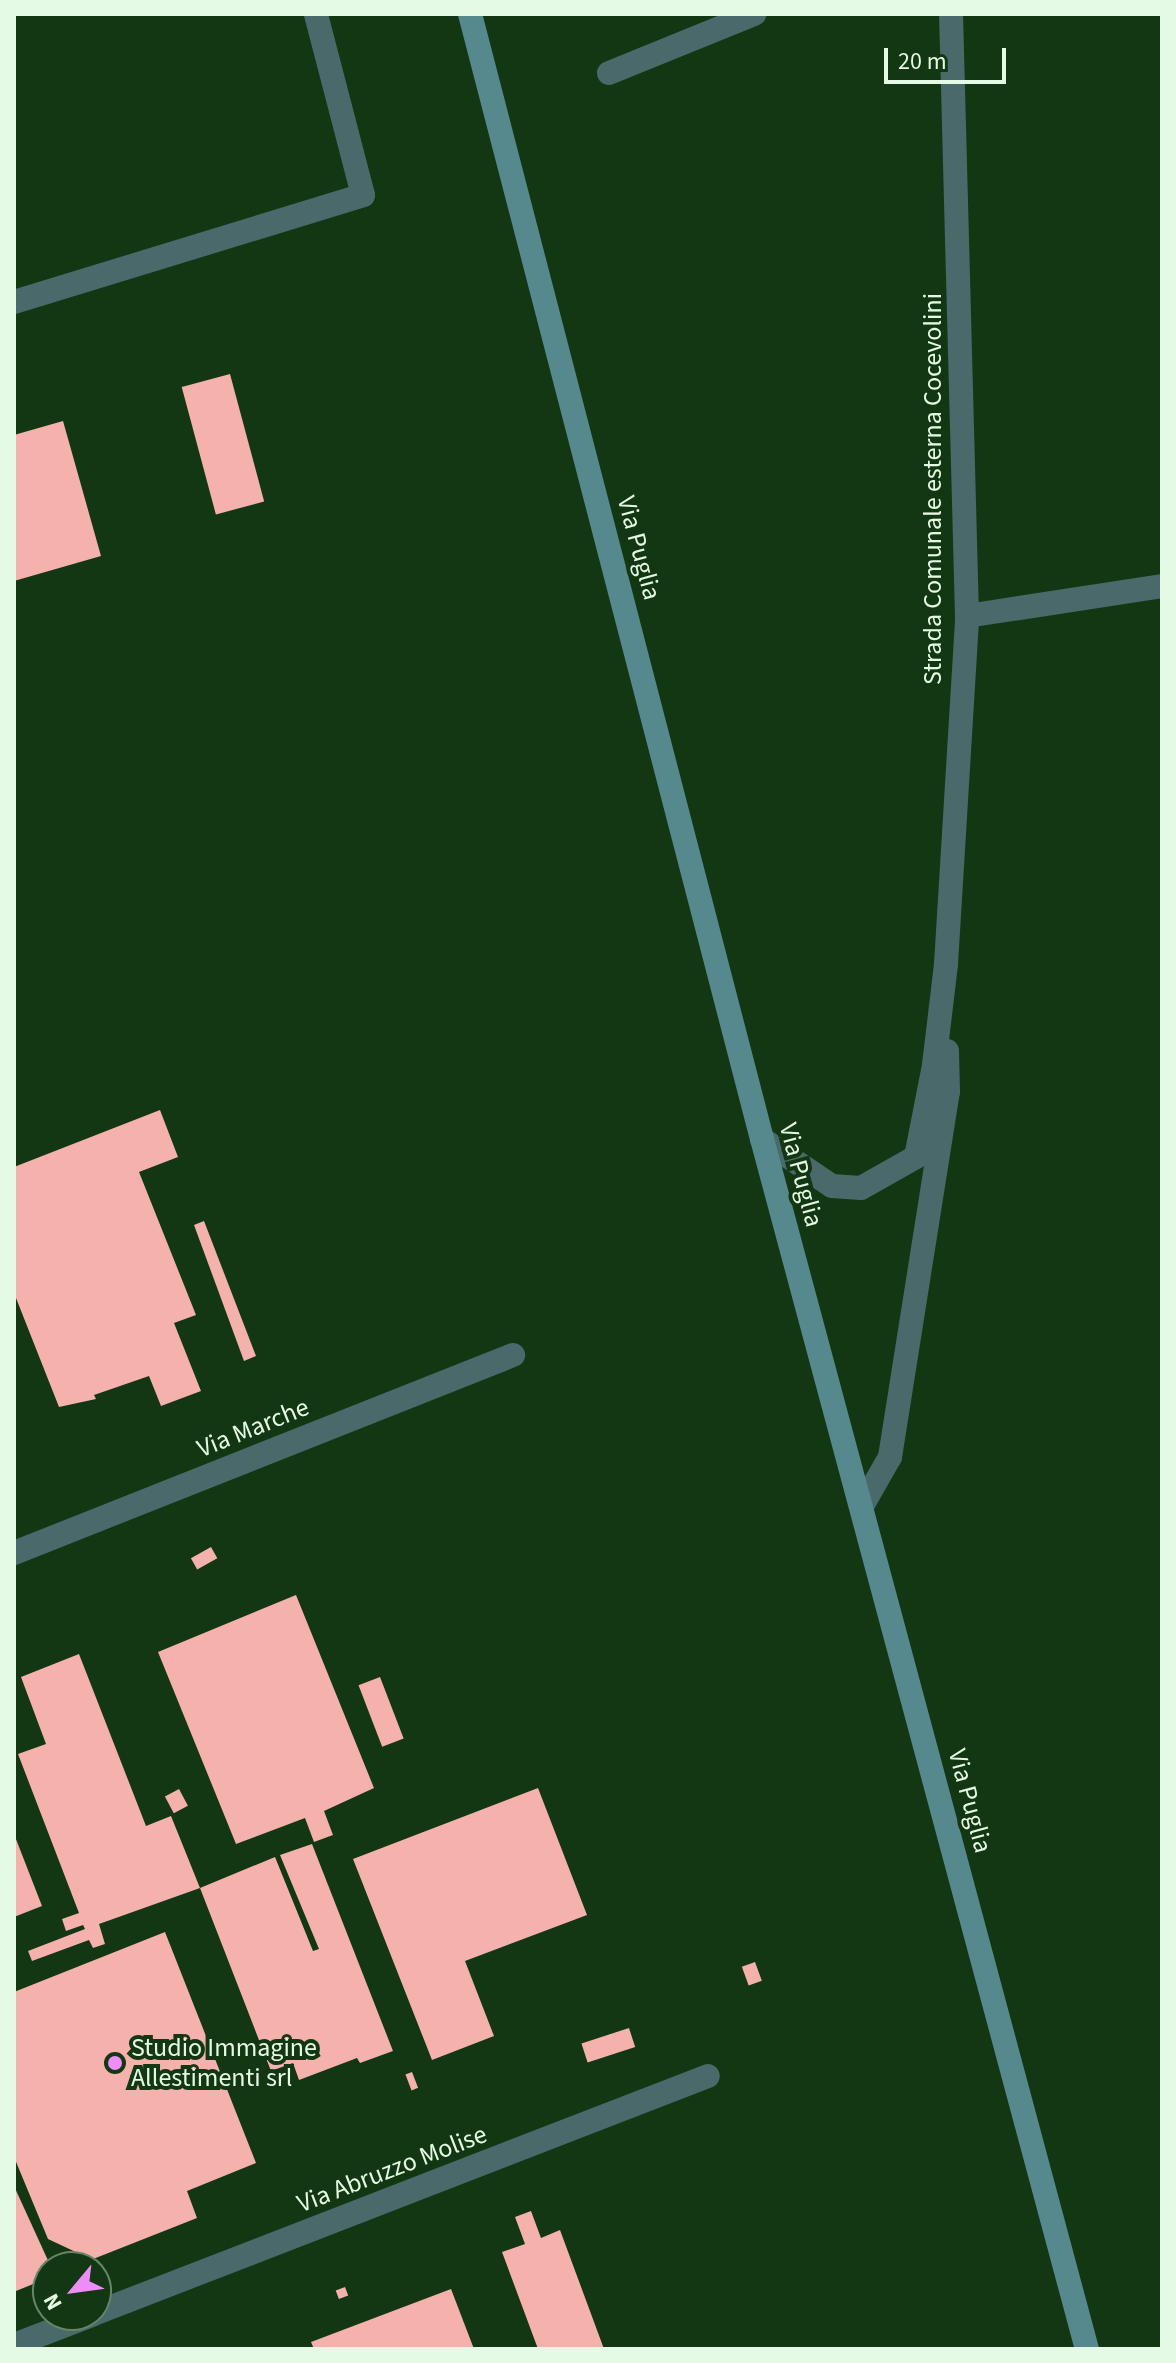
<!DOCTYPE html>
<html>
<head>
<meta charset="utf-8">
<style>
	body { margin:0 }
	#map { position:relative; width:1176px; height:2363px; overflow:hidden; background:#133713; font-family:"Source Sans 3",sans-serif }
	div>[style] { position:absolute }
	.building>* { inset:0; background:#f5b1ac; transform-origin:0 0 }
	.street>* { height:24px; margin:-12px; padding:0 12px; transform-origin:12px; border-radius:12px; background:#49696b }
	.secondary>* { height:24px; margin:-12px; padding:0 12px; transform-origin:12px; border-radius:12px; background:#56898e }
	.dots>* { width:22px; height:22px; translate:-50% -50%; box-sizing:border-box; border:4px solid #133713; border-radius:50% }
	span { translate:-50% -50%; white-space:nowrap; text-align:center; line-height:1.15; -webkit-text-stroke:8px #133713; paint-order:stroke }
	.street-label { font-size:26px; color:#e5fae4 }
	.poi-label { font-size:26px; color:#e5fae4 }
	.left { translate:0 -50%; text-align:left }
	.frame { position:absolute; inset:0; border:16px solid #e5fae4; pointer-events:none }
	.north { position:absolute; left:32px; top:2251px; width:80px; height:80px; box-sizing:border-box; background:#133713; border:2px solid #678567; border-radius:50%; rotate:241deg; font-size:22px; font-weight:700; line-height:32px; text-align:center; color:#e5fae4 }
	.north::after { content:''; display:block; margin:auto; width:28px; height:36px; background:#ee8cf8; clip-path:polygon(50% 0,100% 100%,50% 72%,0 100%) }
	.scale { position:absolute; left:884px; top:48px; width:122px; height:36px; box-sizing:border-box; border:4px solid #e5fae4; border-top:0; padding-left:10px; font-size:24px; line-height:28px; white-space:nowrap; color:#e5fae4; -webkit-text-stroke:6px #133713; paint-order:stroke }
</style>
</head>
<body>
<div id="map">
	<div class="building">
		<i style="left:230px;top:374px;width:132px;height:50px;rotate:75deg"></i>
		<i style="clip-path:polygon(63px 421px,101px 556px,14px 581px,14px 435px)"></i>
		<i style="clip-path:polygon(160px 1110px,178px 1157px,139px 1172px,196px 1315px,174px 1323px,201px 1391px,161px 1406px,149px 1376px,94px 1395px,96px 1399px,59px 1407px,14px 1293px,14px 1167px)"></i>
		<i style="clip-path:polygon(204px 1221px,256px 1356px,244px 1361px,194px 1225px)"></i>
		<i style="left:211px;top:1547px;width:13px;height:23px;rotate:61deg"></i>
		<i style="clip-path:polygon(296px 1595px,374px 1788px,324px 1811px,333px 1835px,314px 1842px,305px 1818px,236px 1844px,158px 1652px)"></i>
		<i style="clip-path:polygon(79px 1654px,146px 1826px,171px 1816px,200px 1888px,275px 1857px,313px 1951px,319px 1949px,280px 1855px,312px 1844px,393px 2051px,360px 2063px,357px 2058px,299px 2080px,293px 2063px,271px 2071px,200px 1888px,99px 1924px,105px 1944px,93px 1948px,89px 1940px,32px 1961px,28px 1951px,85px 1929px,83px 1925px,66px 1931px,62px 1919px,79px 1913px,18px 1754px,46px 1744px,21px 1677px)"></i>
		<i style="left:380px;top:1677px;width:66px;height:23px;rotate:69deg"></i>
		<i style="clip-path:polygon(538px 1788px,587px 1915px,465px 1961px,494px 2036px,432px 2060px,353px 1859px)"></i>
		<i style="left:179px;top:1789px;width:19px;height:16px;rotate:62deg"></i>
		<i style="clip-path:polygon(14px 1834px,42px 1906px,14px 1917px)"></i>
		<i style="clip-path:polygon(165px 1932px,256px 2163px,187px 2191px,197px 2218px,83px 2263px,80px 2254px,48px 2239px,14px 2157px,14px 1992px)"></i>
		<i style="left:755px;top:1962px;width:20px;height:14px;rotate:70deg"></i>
		<i style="left:629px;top:2028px;width:20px;height:50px;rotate:72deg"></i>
		<i style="left:412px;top:2072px;width:17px;height:7px;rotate:69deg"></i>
		<i style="clip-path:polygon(14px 2186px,51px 2267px,48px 2278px,16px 2291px)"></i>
		<i style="clip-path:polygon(531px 2211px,541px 2238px,560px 2230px,604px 2349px,538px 2349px,502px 2252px,525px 2244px,515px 2217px)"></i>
		<i style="left:345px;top:2287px;width:9px;height:10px;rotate:69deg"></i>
		<i style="clip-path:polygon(451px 2289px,474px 2349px,314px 2349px,311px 2342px)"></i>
	</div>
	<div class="street">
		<i style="left:609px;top:73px;width:157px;rotate:-22.1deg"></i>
		<i style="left:14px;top:302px;width:365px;rotate:-17deg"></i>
		<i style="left:363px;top:195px;width:187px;rotate:-104.6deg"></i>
		<i style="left:967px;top:616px;width:197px;rotate:-8.7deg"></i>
		<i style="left:762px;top:1139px;width:84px;rotate:33.9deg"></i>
		<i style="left:832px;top:1186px;width:29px;rotate:4deg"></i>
		<i style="left:861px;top:1188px;width:63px;rotate:-29.4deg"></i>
		<i style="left:916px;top:1157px;width:94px;rotate:-78.9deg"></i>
		<i style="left:934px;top:1065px;width:102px;rotate:-83.2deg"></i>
		<i style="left:946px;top:964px;width:349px;rotate:-86.5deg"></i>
		<i style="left:967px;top:616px;width:602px;rotate:-91.52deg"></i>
		<i style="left:862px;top:1506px;width:56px;rotate:-60.3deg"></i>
		<i style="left:890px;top:1457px;width:370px;rotate:-81deg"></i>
		<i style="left:948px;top:1092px;width:41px;rotate:-91.4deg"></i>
		<i style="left:14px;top:1553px;width:537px;rotate:-21.64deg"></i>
		<i style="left:96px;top:2313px;width:656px;rotate:-21.17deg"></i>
		<i style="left:14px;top:2345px;width:84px;rotate:-21deg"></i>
	</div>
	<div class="secondary">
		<i style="left:470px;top:14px;width:1162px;rotate:75.45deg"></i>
		<i style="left:762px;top:1139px;width:1253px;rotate:74.97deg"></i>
	</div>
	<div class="dots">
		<i style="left:115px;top:2063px;background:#ee8cf8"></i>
	</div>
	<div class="street-label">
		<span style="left:933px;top:489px;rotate:-90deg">Strada Comunale esterna Cocevolini</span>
		<span style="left:639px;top:548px;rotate:75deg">Via Puglia</span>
		<span style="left:801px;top:1175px;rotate:75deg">Via Puglia</span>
		<span style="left:253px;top:1428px;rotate:-22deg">Via Marche</span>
		<span style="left:970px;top:1801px;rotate:75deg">Via Puglia</span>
		<span style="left:392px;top:2169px;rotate:-21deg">Via Abruzzo Molise</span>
	</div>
	<div class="poi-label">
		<span class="left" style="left:131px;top:2063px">Studio Immagine<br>Allestimenti srl</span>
	</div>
	<div class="frame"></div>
	<div class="north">N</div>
	<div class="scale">20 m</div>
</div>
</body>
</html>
